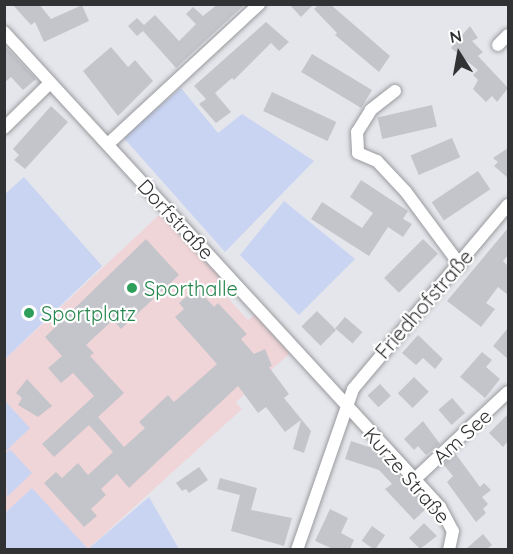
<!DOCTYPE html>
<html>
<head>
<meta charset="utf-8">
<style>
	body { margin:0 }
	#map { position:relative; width:513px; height:554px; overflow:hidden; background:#e5e6eb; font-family:Quicksand,sans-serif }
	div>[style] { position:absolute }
	.education>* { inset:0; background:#f0d5d8 }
	.green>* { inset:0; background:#c9d4f3 }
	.building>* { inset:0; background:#c4c5ca; transform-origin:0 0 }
	.roads { filter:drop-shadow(0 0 2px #989a9e) drop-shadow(0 0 2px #989a9e) }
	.street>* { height:12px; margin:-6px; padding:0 6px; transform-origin:6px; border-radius:6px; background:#fff }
	.dots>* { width:16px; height:16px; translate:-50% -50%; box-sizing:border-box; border:3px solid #fff; border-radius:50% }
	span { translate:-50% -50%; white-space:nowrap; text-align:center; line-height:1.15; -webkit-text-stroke:4.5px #fff; paint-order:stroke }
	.street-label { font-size:20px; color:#313234 }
	.leisure-label { font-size:20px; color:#27864d }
	.left { translate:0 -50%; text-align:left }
	.frame { position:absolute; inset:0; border:6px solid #313234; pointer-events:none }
	.north { position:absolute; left:429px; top:24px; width:60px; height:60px; -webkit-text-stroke:4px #fff; paint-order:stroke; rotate:349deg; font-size:16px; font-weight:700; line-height:24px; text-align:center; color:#313234 }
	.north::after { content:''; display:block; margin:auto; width:21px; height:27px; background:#313234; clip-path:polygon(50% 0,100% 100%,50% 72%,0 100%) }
</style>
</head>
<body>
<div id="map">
	<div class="education">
		<i style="clip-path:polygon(159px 215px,225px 281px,219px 288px,248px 320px,255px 314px,290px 353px,236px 402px,242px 409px,88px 549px,32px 489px,5px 513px,5px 359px)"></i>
	</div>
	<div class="green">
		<i style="clip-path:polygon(181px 88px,218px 133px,242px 114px,314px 161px,225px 252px,123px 137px)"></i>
		<i style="clip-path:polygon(24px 177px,102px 266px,5px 359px,5px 194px)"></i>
		<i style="clip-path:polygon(284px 201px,355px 259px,299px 315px,240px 255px)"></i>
		<i style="clip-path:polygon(5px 401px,30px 428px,5px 452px)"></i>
		<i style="clip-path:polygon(10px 449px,32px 473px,7px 497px,5px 454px)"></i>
		<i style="clip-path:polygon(32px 488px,88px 549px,149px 497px,179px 549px,5px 549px,5px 513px)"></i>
	</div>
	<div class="building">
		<i style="clip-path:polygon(12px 4px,39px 4px,51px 19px,82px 5px,89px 21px,44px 42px,35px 22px,31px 25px)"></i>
		<i style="clip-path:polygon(218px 4px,245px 4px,176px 68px,143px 31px,137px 36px,128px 26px,137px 18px,144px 25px,155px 15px,179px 41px,196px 24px,186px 14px,193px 7px,203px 16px)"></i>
		<i style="clip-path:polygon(289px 4px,314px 4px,301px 17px)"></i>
		<i style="clip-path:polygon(319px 4px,330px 4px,390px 56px,379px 72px,335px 35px,337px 33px,314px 9px)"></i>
		<i style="clip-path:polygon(266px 22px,289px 42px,279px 51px,271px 43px,234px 80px,232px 78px,215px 93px,231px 112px,216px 123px,199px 104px,206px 99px,194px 86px)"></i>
		<i style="clip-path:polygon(470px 26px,478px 38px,472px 41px,483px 52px,478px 56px,508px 88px,497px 102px,492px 96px,486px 102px,473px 89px,478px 80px,473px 75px,478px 70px,451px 48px)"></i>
		<i style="clip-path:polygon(4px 45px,36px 79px,23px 90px,11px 77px,4px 83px)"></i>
		<i style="clip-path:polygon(111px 47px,128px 67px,135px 60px,153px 81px,118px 116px,83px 71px)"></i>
		<i style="left:312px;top:54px;width:70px;height:21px;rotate:31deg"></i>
		<i style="left:272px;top:92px;width:71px;height:21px;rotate:25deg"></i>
		<i style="left:432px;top:105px;width:22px;height:56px;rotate:77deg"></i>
		<i style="clip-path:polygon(51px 106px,68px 122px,25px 169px,14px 160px,19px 155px,13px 149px)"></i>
		<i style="left:452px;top:138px;width:21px;height:45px;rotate:67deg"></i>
		<i style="clip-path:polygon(508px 148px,508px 178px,494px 166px,498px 162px,493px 158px)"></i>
		<i style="left:478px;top:171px;width:22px;height:56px;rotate:56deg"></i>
		<i style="clip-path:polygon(361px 180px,408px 211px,403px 219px,412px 224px,403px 237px,388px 227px,369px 256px,311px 219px,322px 202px,362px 228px,373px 213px,350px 197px)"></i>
		<i style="clip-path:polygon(508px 228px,508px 255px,503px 261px,508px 266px,508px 295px,498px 287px,486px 303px,495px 309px,481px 327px,447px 301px)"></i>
		<i style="clip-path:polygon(146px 239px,179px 275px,121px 329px,113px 320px,86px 345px,94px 353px,90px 356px,124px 393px,98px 417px,124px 447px,145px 428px,139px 422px,168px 395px,174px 402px,217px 364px,175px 317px,184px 309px,179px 303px,197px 288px,214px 307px,218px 303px,247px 334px,241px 339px,254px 354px,265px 349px,272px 366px,269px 367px,289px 394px,284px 398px,311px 431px,304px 453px,293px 449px,301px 420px,285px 432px,266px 407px,258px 413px,238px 386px,129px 488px,117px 474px,101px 489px,106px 495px,91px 509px,97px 516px,84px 527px,44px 483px,56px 472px,62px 478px,78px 463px,88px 475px,113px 452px,89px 425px,54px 457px,42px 444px,94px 396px,73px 373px,61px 383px,48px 368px,62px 356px,45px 337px)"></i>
		<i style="left:423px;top:239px;width:21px;height:55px;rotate:45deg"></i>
		<i style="left:317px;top:311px;width:27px;height:22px;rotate:45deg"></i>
		<i style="left:345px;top:317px;width:23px;height:15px;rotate:41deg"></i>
		<i style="clip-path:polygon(508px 328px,508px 359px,493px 346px)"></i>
		<i style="clip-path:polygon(418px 335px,443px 359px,435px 369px,423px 358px,416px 365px,402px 353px)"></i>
		<i style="clip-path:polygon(482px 352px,492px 360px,486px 367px,500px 379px,485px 398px,460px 377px)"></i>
		<i style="left:414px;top:377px;width:21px;height:23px;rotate:45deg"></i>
		<i style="clip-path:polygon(27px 379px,52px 406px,38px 417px,18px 405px,22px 398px,16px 393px)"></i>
		<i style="left:380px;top:384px;width:16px;height:17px;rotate:47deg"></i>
		<i style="left:452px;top:398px;width:20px;height:18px;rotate:49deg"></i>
		<i style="clip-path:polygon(508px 414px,508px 441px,503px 447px,489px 433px)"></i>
		<i style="clip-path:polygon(423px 421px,440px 444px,426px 455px,418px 446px,414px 450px,404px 439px)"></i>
		<i style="clip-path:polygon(351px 441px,375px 449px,428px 507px,414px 520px,385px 489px,392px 484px,379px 470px,345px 459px)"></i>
		<i style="clip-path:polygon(455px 453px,480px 487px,484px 483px,491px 490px,482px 497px,488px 504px,483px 509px,486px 513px,476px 522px,447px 482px,453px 476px,443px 464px)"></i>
		<i style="clip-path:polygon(199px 467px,208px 480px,189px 493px,186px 489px,182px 491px,176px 483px)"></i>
		<i style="clip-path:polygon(220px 478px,257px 488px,251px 510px,292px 518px,284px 546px,231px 531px,240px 495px,217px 489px)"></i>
		<i style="clip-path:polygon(330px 509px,348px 518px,341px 533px,354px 540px,350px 549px,333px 549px,315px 541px)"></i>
		<i style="clip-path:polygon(424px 523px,437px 536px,420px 549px,409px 538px)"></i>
		<i style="left:372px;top:526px;width:16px;height:18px;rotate:35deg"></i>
		<i style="clip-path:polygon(483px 534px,492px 545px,487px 549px,466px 549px)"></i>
	</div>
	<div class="roads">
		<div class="street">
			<i style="left:4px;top:32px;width:645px;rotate:47.45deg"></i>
			<i style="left:440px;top:507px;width:27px;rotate:62deg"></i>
			<i style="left:453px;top:531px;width:19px;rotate:102deg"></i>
			<i style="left:498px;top:45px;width:14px;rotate:-45deg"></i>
			<i style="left:395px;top:91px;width:31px;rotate:142deg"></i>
			<i style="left:371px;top:110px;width:26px;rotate:122deg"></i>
			<i style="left:357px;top:132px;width:21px;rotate:87deg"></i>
			<i style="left:358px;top:153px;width:21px;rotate:23deg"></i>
			<i style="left:377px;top:161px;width:42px;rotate:46.9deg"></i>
			<i style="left:406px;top:192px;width:91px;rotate:53.5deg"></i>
			<i style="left:4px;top:128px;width:64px;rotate:-44.4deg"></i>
			<i style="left:108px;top:144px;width:206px;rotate:-42.8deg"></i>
			<i style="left:415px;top:479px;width:127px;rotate:-43.1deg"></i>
			<i style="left:297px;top:550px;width:170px;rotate:-70.8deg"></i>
			<i style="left:353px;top:389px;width:241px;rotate:-49.9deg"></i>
		</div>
	</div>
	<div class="dots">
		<i style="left:132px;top:288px;background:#2e9e5b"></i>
		<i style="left:29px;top:313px;background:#2e9e5b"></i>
	</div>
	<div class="street-label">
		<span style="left:176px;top:219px;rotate:47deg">Dorfstraße</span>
		<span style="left:424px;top:304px;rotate:-49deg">Friedhofstraße</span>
		<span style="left:462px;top:436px;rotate:-42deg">Am See</span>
		<span style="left:407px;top:475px;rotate:49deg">Kurze Straße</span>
	</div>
	<div class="leisure-label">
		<span class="left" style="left:144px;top:288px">Sporthalle</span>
		<span class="left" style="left:41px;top:313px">Sportplatz</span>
	</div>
	<div class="frame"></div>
	<div class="north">N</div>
</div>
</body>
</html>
